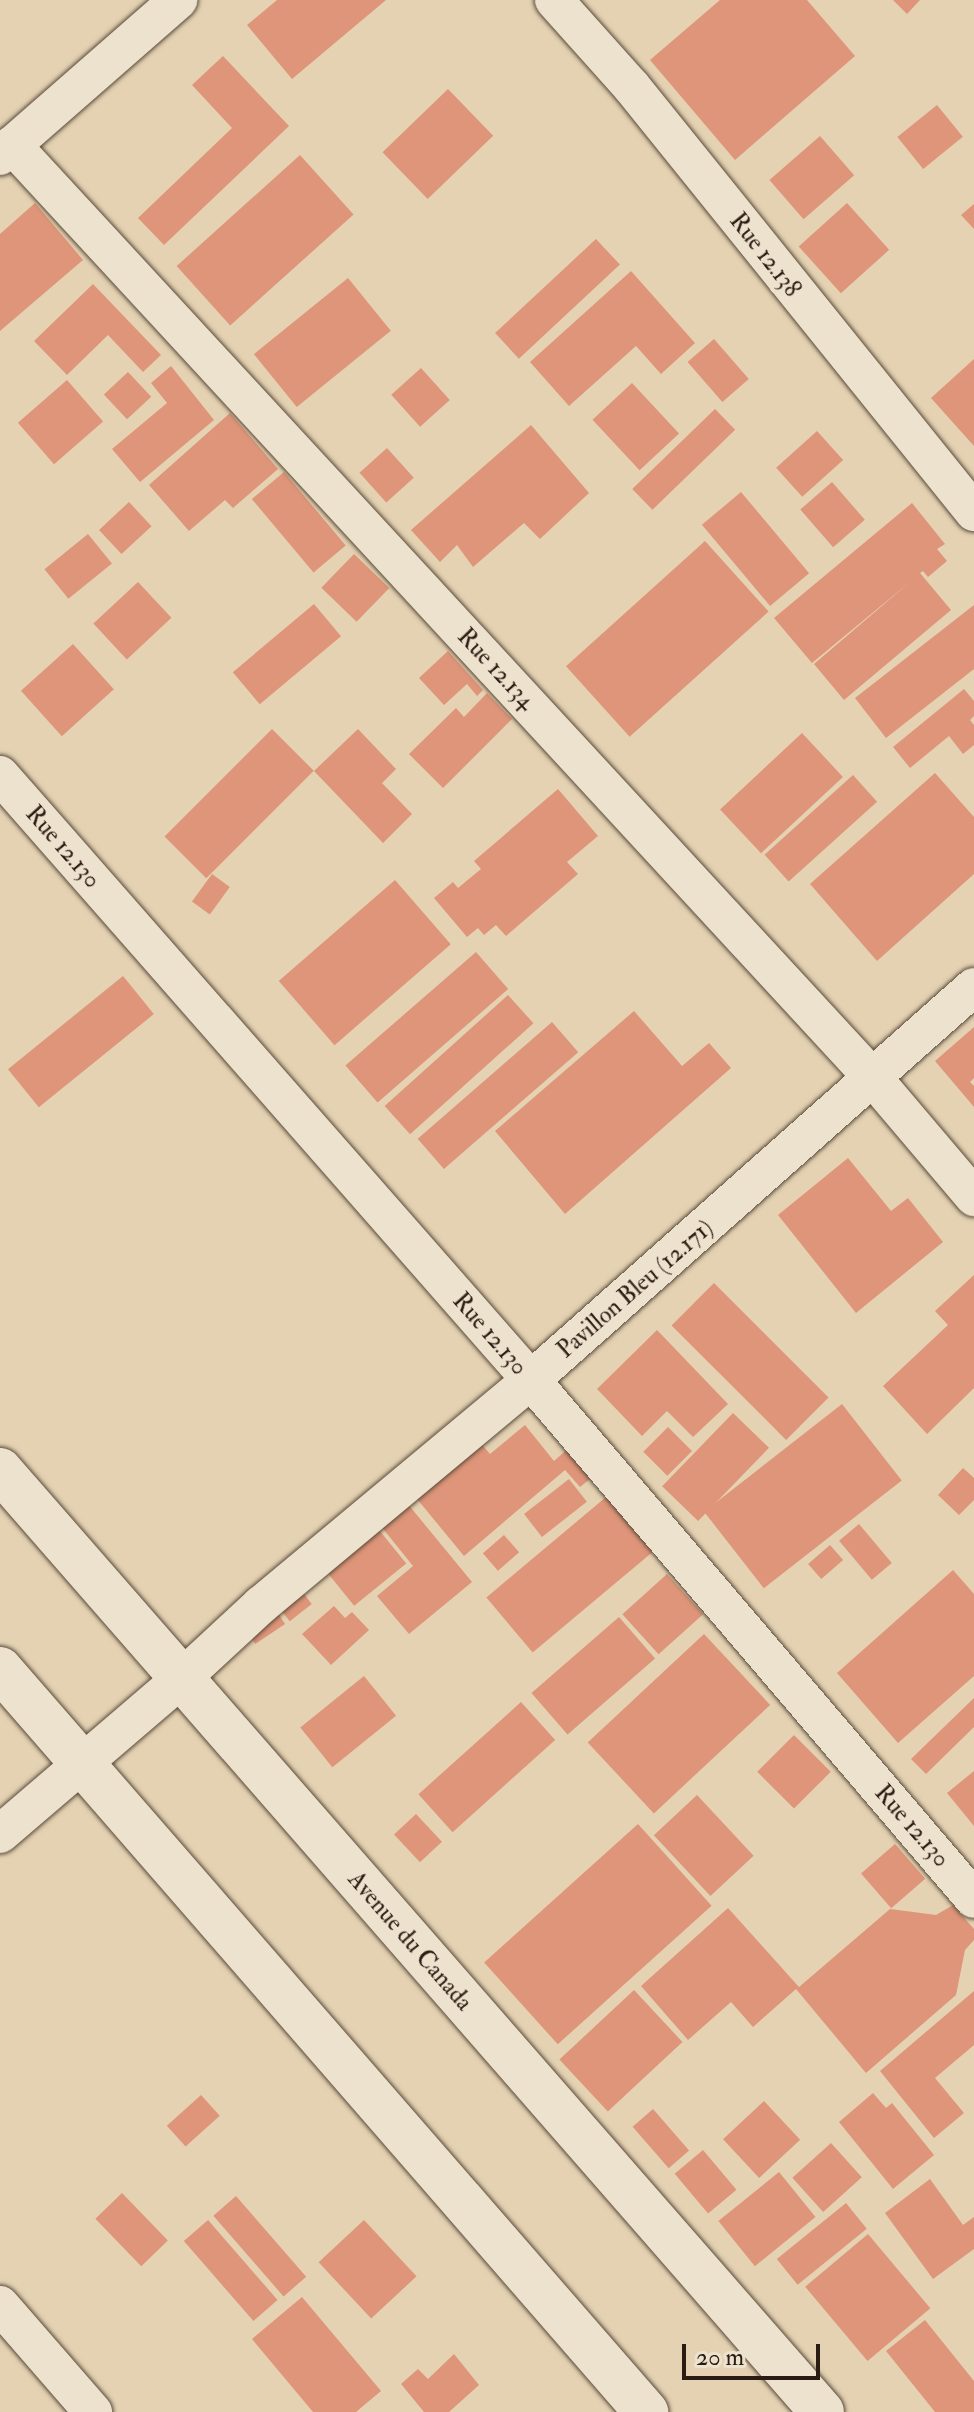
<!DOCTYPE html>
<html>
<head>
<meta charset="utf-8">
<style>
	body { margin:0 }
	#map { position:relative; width:974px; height:2412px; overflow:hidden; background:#e4d2b2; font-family:"IM FELL Double Pica",serif }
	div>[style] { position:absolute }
	.building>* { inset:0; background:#df9579; transform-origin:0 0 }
	.roads { filter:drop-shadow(0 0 2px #594a3b) drop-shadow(0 0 2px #594a3b) }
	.street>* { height:38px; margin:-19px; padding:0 19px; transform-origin:19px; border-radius:19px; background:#ede2cd }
	.secondary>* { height:44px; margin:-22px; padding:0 22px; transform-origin:22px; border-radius:22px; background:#ede2cd }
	span { translate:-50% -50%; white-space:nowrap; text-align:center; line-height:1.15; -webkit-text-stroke:8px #ede2cd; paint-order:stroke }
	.street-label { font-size:24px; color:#2b1c13 }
	.scale { position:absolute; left:682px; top:2344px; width:138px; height:36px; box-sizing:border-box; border:4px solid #2b1c13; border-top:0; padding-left:10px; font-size:24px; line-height:28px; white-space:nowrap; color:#2b1c13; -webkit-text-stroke:6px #ede2cd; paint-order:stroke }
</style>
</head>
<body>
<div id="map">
	<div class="building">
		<i style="clip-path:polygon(277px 0,386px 0,292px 79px,247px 25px)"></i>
		<i style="clip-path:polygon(720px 0,807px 0,855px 56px,735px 160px,650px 60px)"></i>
		<i style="clip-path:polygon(893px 0,920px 0,907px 14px)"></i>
		<i style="clip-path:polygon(223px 56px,289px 126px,164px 245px,138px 218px,232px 128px,192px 85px)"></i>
		<i style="left:448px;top:89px;width:65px;height:91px;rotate:46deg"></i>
		<i style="left:937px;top:105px;width:41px;height:51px;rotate:51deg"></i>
		<i style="left:820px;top:136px;width:52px;height:67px;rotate:49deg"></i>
		<i style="left:300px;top:155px;width:80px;height:166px;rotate:48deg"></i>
		<i style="clip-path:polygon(35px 203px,83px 260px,0 331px,0 234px)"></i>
		<i style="left:847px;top:203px;width:63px;height:65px;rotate:48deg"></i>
		<i style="clip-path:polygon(974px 204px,974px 229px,961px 215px)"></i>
		<i style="left:596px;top:239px;width:35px;height:138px;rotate:47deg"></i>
		<i style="clip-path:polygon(631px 271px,695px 343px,661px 374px,636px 346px,569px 406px,530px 362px)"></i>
		<i style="left:348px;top:278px;width:68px;height:121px;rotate:51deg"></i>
		<i style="clip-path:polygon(93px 284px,161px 355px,143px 372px,108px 335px,67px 375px,34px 341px)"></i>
		<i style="left:714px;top:339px;width:53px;height:35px;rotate:49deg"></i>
		<i style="clip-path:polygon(974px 359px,974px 446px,931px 398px)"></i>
		<i style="clip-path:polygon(171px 366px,214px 420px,140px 482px,112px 449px,167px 403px,151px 383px)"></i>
		<i style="left:421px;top:368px;width:43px;height:40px;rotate:48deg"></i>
		<i style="left:128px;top:372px;width:34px;height:33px;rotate:47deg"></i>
		<i style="left:67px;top:380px;width:55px;height:65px;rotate:49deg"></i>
		<i style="left:632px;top:383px;width:69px;height:54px;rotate:47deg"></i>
		<i style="left:715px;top:409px;width:29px;height:115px;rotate:46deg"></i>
		<i style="clip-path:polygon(230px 413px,278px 469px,233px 508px,225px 500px,189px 531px,149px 485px)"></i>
		<i style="clip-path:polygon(531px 425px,589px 493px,540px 539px,524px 523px,473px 567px,457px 545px,440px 562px,411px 530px)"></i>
		<i style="left:817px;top:431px;width:39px;height:55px;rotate:48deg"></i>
		<i style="left:387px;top:448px;width:40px;height:37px;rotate:48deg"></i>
		<i style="left:284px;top:472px;width:96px;height:42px;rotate:50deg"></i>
		<i style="left:832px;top:482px;width:50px;height:42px;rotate:49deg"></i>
		<i style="left:741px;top:492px;width:106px;height:51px;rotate:50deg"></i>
		<i style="left:129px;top:502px;width:33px;height:41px;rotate:47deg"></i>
		<i style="clip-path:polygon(912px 503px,945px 544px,937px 549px,947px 561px,928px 577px,923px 571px,920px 573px,951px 610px,844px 700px,814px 664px,911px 581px,812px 663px,774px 618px)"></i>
		<i style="left:88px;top:534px;width:38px;height:56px;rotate:51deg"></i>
		<i style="left:705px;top:541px;width:95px;height:187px;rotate:48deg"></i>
		<i style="left:354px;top:554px;width:49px;height:47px;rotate:44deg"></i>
		<i style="left:138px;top:582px;width:49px;height:61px;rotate:47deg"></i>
		<i style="left:314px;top:604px;width:42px;height:106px;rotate:50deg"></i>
		<i style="clip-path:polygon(974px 605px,974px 669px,886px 738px,855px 698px)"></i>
		<i style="left:73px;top:644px;width:61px;height:70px;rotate:48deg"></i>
		<i style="clip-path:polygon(448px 651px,483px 690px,477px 696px,467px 684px,444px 705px,419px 678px)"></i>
		<i style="clip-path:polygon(964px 689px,974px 701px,974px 716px,970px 720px,974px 725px,974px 745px,963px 754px,949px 736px,910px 768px,893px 747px)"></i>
		<i style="clip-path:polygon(487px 693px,512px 719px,443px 788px,409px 754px,456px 708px,464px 717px)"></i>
		<i style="left:272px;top:729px;width:59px;height:152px;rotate:45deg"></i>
		<i style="clip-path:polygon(358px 729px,396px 769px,382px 783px,412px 814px,383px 843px,314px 771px)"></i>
		<i style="left:802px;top:733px;width:60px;height:112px;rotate:47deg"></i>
		<i style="clip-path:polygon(935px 773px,974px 817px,974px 874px,877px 961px,810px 884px)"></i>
		<i style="left:853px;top:775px;width:36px;height:119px;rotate:48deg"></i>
		<i style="clip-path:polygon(558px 789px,598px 836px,567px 862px,578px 874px,506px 936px,496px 925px,484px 935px,478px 928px,467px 937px,434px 898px,453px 882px,458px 888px,481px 869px,474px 861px)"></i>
		<i style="left:212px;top:874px;width:22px;height:34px;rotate:36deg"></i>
		<i style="left:395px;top:880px;width:85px;height:154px;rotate:49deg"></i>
		<i style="left:476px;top:952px;width:49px;height:173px;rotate:49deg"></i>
		<i style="left:123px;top:976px;width:49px;height:148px;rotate:51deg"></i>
		<i style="left:508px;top:995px;width:38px;height:166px;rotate:48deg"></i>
		<i style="clip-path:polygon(634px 1011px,682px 1066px,709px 1043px,731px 1068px,565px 1214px,495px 1131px)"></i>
		<i style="left:552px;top:1022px;width:40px;height:178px;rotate:49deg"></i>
		<i style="clip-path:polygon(974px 1027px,974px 1078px,970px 1082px,974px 1086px,974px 1107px,935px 1061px)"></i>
		<i style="clip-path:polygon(848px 1158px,891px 1211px,908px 1198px,943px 1242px,856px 1313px,778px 1215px)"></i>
		<i style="clip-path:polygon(974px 1275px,974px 1388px,927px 1434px,883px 1386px,948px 1325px,935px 1311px)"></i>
		<i style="left:714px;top:1283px;width:162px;height:60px;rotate:45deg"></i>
		<i style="clip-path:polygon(657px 1330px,728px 1404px,693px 1437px,667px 1411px,642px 1436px,597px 1389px)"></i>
		<i style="left:842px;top:1404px;width:97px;height:175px;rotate:52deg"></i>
		<i style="left:733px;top:1413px;width:50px;height:102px;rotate:44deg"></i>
		<i style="clip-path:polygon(525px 1425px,554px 1461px,571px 1446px,595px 1475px,580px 1487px,565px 1470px,464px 1556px,408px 1488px,472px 1433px,490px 1454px)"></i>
		<i style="left:668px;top:1427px;width:34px;height:35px;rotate:45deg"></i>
		<i style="clip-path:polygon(963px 1468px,974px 1478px,974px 1500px,959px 1515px,938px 1495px)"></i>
		<i style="left:569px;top:1479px;width:29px;height:57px;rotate:52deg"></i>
		<i style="left:612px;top:1492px;width:72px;height:164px;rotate:50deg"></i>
		<i style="clip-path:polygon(407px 1503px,472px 1582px,409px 1634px,377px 1596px,413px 1566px,380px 1525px)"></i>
		<i style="left:371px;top:1520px;width:56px;height:67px;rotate:51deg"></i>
		<i style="left:859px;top:1524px;width:51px;height:26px;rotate:50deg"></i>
		<i style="left:504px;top:1535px;width:23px;height:28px;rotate:49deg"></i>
		<i style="left:830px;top:1545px;width:20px;height:29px;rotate:49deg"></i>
		<i style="clip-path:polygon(953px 1570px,974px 1594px,974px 1676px,898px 1743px,837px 1673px)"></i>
		<i style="left:667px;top:1574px;width:54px;height:60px;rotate:48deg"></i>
		<i style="left:297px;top:1585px;width:24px;height:28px;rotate:52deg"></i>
		<i style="clip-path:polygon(334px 1606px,345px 1618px,352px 1612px,369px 1630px,331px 1665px,302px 1634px)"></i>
		<i style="left:275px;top:1609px;width:18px;height:36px;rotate:56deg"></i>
		<i style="left:619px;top:1617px;width:55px;height:116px;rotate:49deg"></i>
		<i style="left:704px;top:1634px;width:97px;height:159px;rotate:47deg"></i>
		<i style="left:364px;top:1676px;width:51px;height:82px;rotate:51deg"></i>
		<i style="clip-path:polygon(974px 1698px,974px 1727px,926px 1774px,911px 1759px)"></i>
		<i style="left:521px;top:1702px;width:51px;height:138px;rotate:48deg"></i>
		<i style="left:794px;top:1735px;width:52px;height:52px;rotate:45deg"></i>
		<i style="clip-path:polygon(974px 1771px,974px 1826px,947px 1793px)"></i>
		<i style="left:697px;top:1795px;width:83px;height:59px;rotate:47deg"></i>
		<i style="left:416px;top:1814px;width:38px;height:30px;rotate:47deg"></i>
		<i style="left:638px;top:1824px;width:110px;height:207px;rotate:48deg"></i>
		<i style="left:895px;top:1844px;width:46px;height:45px;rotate:49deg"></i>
		<i style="clip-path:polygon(953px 1905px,974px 1929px,974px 1940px,965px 1950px,956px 1995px,866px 2073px,796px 1989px,753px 2027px,731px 2002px,688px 2040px,641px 1986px,728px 1908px,799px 1987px,890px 1909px,936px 1915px)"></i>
		<i style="left:634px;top:1990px;width:71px;height:102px;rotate:47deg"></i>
		<i style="clip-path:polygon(974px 1991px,974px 2045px,935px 2078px,964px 2113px,934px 2138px,880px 2071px)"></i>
		<i style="clip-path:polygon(873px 2093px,886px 2108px,892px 2103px,934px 2155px,893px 2189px,839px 2122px)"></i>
		<i style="left:201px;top:2095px;width:28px;height:46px;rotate:48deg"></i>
		<i style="left:764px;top:2101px;width:53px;height:56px;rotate:47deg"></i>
		<i style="left:653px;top:2109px;width:55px;height:27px;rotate:49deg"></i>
		<i style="left:831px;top:2143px;width:46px;height:52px;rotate:48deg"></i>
		<i style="left:703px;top:2150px;width:52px;height:37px;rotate:50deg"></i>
		<i style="left:779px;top:2172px;width:58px;height:78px;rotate:51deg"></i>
		<i style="clip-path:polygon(930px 2179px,963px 2225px,974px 2217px,974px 2249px,933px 2279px,885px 2213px)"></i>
		<i style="left:122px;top:2193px;width:66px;height:37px;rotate:46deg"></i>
		<i style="left:236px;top:2196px;width:107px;height:30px;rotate:49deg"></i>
		<i style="left:846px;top:2203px;width:33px;height:89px;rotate:51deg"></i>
		<i style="left:208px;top:2220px;width:106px;height:32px;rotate:49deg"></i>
		<i style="left:364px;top:2220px;width:77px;height:62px;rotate:47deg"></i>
		<i style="left:868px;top:2234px;width:97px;height:82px;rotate:50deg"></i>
		<i style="clip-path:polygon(302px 2297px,381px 2391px,356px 2412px,313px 2412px,252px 2339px)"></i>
		<i style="clip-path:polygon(925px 2320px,974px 2381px,974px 2412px,935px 2412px,886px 2351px)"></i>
		<i style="clip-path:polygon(454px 2354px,479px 2385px,449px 2412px,424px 2412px,401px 2384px,418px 2369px,428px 2379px)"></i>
	</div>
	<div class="roads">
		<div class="street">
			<i style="left:554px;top:0;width:115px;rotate:48.2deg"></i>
			<i style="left:631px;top:86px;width:547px;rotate:51.16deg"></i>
			<i style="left:12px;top:145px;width:1271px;rotate:47.3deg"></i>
			<i style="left:874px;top:1079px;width:155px;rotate:49.7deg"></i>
			<i style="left:0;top:156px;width:237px;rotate:-41.2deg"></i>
			<i style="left:0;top:775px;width:805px;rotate:48.73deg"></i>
			<i style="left:531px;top:1380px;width:682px;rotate:49.52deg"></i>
			<i style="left:0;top:1834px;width:238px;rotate:-40.6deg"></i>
			<i style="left:181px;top:1679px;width:109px;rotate:-42.8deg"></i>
			<i style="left:261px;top:1605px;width:351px;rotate:-39.8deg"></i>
			<i style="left:531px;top:1380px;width:592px;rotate:-41.58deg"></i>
			<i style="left:0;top:2305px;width:142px;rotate:49deg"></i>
		</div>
		<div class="secondary">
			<i style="left:0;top:1470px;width:1250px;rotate:48.89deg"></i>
			<i style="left:0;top:1669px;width:985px;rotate:48.99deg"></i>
		</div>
	</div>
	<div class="street-label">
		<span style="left:765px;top:255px;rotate:52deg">Rue 12.138</span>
		<span style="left:496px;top:669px;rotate:47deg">Rue 12.134</span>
		<span style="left:63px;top:847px;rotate:49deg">Rue 12.130</span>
		<span style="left:635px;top:1289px;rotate:-41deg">Pavillon Bleu (12.171)</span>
		<span style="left:490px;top:1334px;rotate:49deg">Rue 12.130</span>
		<span style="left:912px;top:1826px;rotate:49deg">Rue 12.130</span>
		<span style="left:410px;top:1941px;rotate:49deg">Avenue du Canada</span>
	</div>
	<div class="scale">20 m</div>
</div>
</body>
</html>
